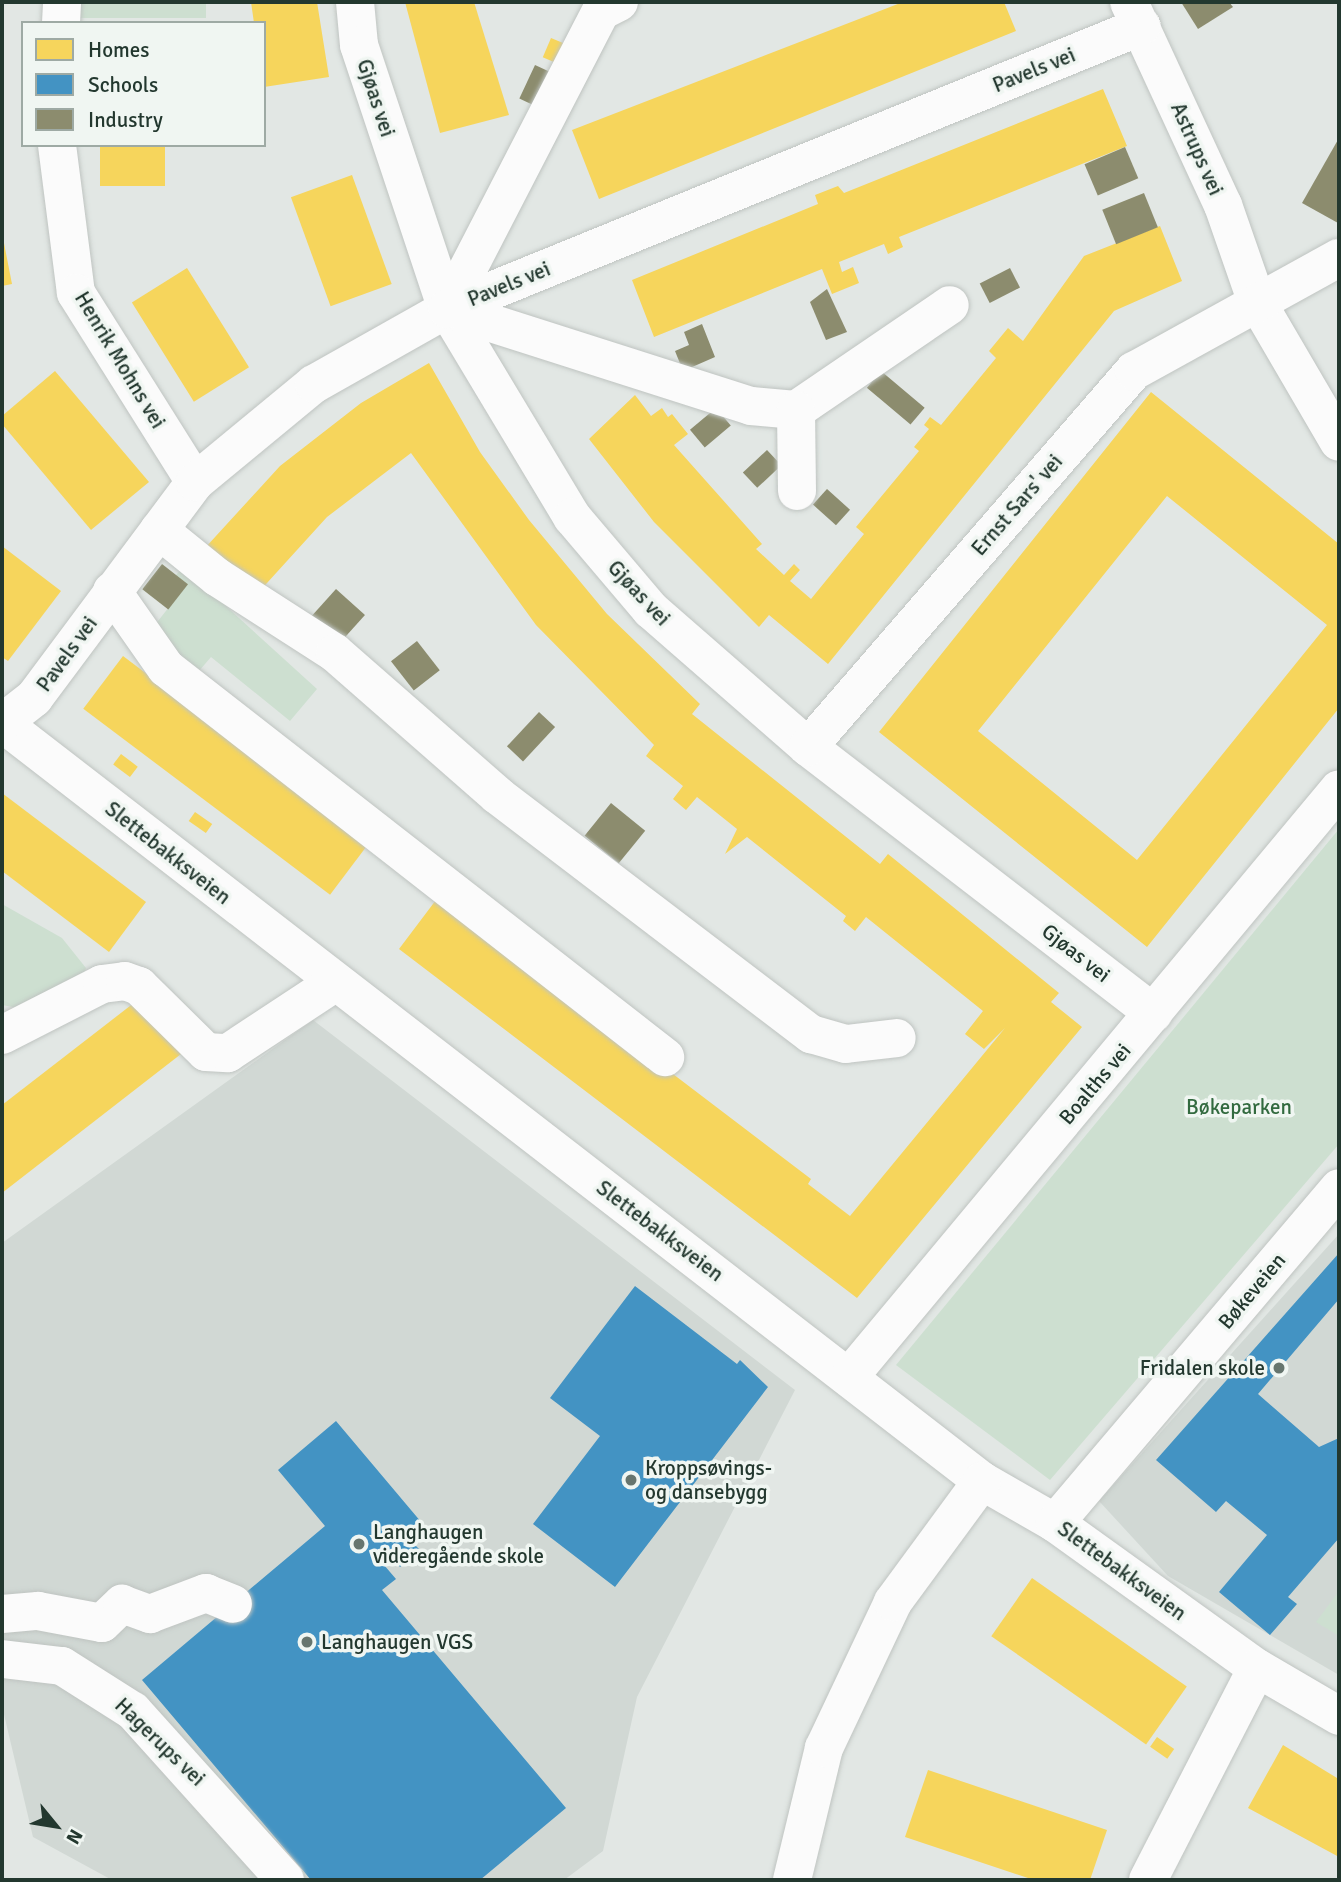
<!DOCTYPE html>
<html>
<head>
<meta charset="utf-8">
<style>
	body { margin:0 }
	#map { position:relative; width:1341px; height:1882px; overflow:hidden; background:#e2e7e4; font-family:Signika,sans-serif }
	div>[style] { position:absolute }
	.built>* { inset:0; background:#d1d8d4 }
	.green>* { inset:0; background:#cddfd0; transform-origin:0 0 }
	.homes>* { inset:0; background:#f6d55c; transform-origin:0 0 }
	.schools>* { inset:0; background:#4393c3 }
	.industry>* { inset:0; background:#8c8c6e; transform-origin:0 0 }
	.roads { filter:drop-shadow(0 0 2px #bfc4c1) drop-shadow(0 0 2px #bfc4c1) }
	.minor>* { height:38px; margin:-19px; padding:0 19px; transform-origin:19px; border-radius:19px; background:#fbfbfb }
	.dots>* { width:19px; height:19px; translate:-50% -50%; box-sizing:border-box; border:4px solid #f0f6f2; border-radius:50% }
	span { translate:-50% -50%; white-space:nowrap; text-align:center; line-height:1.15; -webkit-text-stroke:7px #f0f6f2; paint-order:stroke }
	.street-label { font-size:21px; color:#23382f }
	.park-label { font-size:21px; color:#326a3f }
	.poi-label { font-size:21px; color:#23382f }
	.right { translate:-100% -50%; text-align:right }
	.left { translate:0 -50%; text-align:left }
	.frame { position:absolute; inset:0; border:4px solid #23382f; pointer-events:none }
	.legend { position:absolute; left:21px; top:21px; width:245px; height:126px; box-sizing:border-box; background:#f0f6f2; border:2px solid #9eaaa4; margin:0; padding:9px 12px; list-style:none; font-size:21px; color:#23382f }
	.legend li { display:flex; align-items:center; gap:14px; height:35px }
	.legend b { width:35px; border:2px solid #9eaaa4 }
	.north { position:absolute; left:21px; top:1791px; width:70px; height:70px; -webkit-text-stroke:5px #f0f6f2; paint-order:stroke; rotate:120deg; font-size:19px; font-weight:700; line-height:28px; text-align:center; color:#23382f }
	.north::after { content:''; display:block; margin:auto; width:24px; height:32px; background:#23382f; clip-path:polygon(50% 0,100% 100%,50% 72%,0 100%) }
</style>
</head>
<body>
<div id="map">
	<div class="built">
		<i style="clip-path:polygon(313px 1020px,795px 1390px,637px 1697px,603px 1851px,564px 1880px,112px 1880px,33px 1837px,2px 1706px,2px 1243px)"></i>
		<i style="clip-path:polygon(1339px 1234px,1339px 1675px,1168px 1576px,1099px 1501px)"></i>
	</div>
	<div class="green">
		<i style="left:78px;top:2px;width:128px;height:16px"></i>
		<i style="clip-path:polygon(183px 567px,317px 689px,290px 721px,211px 657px,193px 678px,151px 630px,187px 584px,176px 575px)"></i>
		<i style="clip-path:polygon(1339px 829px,1339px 1144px,1050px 1480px,896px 1365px)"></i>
		<i style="clip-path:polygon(2px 904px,62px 938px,86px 968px,79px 988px,24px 1009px,2px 1005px)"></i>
		<i style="clip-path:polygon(1339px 1591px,1339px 1636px,1316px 1622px)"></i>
	</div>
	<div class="homes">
		<i style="clip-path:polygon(251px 2px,317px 2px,329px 77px,264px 87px,264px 23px,254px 23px)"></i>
		<i style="clip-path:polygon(405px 2px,474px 2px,509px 115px,440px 133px)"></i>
		<i style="clip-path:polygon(903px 2px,1004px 2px,1016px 31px,599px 199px,572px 130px)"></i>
		<i style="left:551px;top:38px;width:15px;height:21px;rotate:23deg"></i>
		<i style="clip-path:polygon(1103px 89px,1127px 146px,899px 237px,903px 247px,888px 254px,884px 244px,839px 262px,842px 272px,853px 267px,859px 283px,832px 294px,822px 269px,654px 337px,632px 280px,818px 204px,815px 195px,838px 186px,844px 193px)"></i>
		<i style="left:100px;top:145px;width:65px;height:41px"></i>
		<i style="left:352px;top:175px;width:116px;height:65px;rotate:70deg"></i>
		<i style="clip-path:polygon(1160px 226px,1182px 281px,1114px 311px,828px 664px,769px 615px,759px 627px,654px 522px,589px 439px,635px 395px,651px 416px,662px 408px,668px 417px,672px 414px,688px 434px,674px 445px,762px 544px,756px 549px,784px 575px,794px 564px,800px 570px,790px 581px,811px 599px,864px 534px,856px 527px,919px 451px,914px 447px,929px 429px,924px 425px,930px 417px,941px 425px,996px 358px,989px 351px,1008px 328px,1023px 341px,1084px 256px)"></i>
		<i style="clip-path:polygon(3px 238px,12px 284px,2px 286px,2px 239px)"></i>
		<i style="left:187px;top:268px;width:117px;height:65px;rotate:58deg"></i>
		<i style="clip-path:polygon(429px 363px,480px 452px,529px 520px,607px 614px,700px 704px,692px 714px,880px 864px,888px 854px,1059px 993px,1051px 1002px,1082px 1027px,857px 1298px,399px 949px,439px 896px,811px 1179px,808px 1184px,850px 1216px,1005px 1028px,984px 1049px,965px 1034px,983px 1011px,866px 917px,855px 931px,843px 921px,846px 916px,747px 837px,725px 854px,737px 829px,697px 797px,686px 810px,673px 799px,683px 786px,646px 756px,654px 745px,536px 625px,411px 453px,327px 517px,257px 594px,205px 548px,280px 466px,361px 403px)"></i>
		<i style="clip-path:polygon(55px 371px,149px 482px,91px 530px,2px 424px,2px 416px)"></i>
		<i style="clip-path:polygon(evenodd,1151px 392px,1339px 544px,1339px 708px,1147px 947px,879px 732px,1151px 392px,1167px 496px,1327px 625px,1137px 860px,978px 731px,1167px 496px)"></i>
		<i style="clip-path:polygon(2px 546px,61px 591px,8px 661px,2px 657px)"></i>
		<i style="left:123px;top:656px;width:309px;height:66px;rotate:37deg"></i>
		<i style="left:121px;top:754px;width:21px;height:13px;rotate:37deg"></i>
		<i style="clip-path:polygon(2px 793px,146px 902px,109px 952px,2px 871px)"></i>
		<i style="left:195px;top:812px;width:21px;height:11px;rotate:35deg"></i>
		<i style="clip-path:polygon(139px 999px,181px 1054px,2px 1193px,2px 1105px)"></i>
		<i style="left:1032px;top:1578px;width:189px;height:71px;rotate:35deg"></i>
		<i style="left:1157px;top:1737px;width:21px;height:12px;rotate:35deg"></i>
		<i style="clip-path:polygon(1283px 1745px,1337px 1778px,1339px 1774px,1339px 1857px,1248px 1808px)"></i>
		<i style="clip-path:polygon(928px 1770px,1107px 1830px,1090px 1880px,1034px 1880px,905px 1837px)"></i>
	</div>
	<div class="schools">
		<i style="clip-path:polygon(1339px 1253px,1339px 1299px,1258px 1394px,1319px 1447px,1339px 1438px,1339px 1538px,1288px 1597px,1297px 1604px,1270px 1635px,1219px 1592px,1267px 1535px,1226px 1501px,1216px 1512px,1156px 1460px)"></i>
		<i style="clip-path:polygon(635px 1286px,737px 1364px,740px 1360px,768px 1387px,615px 1587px,533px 1524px,600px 1436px,550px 1398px)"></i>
		<i style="clip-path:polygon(336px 1421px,427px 1529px,412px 1542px,420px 1550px,400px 1567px,392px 1558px,384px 1565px,396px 1579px,382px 1590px,566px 1808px,480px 1880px,311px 1880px,142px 1680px,325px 1526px,278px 1470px)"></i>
	</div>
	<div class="industry">
		<i style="clip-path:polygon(1181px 2px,1229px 2px,1233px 7px,1198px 29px)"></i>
		<i style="left:535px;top:65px;width:21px;height:37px;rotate:25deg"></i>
		<i style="clip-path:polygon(1339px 138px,1339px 221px,1338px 223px,1302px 203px)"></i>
		<i style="left:1125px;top:147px;width:34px;height:44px;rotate:67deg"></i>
		<i style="left:1144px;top:193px;width:37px;height:45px;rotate:68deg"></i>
		<i style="left:1010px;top:268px;width:22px;height:34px;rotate:63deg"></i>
		<i style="clip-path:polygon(827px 289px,847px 332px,826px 340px,810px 302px)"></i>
		<i style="clip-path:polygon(702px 324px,715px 357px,683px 371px,675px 351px,689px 345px,684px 332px)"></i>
		<i style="left:881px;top:371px;width:57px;height:22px;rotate:40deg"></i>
		<i style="left:716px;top:408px;width:23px;height:34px;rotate:50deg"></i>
		<i style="left:767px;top:450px;width:21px;height:33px;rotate:47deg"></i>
		<i style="left:827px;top:489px;width:31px;height:21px;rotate:42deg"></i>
		<i style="left:162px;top:564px;width:33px;height:32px;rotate:38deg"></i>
		<i style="left:336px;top:589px;width:39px;height:39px;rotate:42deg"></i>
		<i style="left:417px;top:641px;width:37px;height:33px;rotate:52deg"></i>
		<i style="left:539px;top:712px;width:22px;height:47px;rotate:43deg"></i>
		<i style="left:611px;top:803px;width:44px;height:42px;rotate:39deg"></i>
	</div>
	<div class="roads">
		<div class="minor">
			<i style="left:355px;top:2px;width:43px;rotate:84.7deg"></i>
			<i style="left:359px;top:45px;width:278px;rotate:71.6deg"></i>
			<i style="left:447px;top:309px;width:243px;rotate:59deg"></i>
			<i style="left:572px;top:517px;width:122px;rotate:49.7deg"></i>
			<i style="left:651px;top:610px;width:208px;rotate:41.1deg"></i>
			<i style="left:808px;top:747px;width:436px;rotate:37.6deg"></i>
			<i style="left:619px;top:2px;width:20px;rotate:153deg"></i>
			<i style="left:601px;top:11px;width:335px;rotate:117.3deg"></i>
			<i style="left:447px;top:309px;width:319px;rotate:17.7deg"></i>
			<i style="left:751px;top:406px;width:45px;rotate:5.1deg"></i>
			<i style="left:796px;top:410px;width:186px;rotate:-34.3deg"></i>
			<i style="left:1129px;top:2px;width:224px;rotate:65.2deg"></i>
			<i style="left:1223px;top:205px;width:101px;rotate:70.8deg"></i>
			<i style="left:1256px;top:300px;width:164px;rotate:59.7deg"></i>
			<i style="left:61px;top:23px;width:21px;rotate:-87deg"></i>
			<i style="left:57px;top:145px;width:149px;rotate:82.7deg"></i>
			<i style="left:76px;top:293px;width:223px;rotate:57.8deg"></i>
			<i style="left:796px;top:410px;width:81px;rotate:89.3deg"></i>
			<i style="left:159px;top:530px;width:75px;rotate:39deg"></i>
			<i style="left:217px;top:577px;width:140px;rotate:32.8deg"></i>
			<i style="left:335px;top:653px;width:215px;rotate:41.2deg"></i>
			<i style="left:497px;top:795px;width:395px;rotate:37.3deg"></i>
			<i style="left:811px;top:1034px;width:36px;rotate:16deg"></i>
			<i style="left:846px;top:1044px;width:51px;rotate:-6.7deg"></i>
			<i style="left:112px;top:591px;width:94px;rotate:55deg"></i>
			<i style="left:166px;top:668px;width:633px;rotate:37.94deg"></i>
			<i style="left:2px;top:723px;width:1239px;rotate:37.72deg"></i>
			<i style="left:982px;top:1481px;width:84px;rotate:29.9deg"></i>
			<i style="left:1055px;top:1523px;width:249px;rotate:35.7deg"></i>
			<i style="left:1257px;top:1668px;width:95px;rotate:30.3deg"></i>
			<i style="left:2px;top:723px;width:41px;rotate:-38deg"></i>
			<i style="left:34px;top:698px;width:269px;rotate:-53.3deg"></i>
			<i style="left:195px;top:482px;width:154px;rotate:-39.5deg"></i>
			<i style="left:314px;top:384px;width:153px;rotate:-29.4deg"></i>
			<i style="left:447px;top:309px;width:750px;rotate:-22.16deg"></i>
			<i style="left:808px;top:747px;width:498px;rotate:-49.1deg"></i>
			<i style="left:1134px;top:371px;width:234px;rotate:-28.9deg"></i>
			<i style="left:2px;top:1035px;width:112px;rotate:-27deg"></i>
			<i style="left:102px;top:984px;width:23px;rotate:-7deg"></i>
			<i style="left:125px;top:981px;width:15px;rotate:20deg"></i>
			<i style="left:139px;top:986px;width:94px;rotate:44.6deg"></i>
			<i style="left:206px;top:1052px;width:22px;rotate:3deg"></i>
			<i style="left:228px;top:1053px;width:127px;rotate:-33.4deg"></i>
			<i style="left:849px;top:1377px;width:765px;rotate:-50.19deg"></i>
			<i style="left:1055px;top:1523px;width:439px;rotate:-49.7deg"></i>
			<i style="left:2px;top:1614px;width:36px;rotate:-5deg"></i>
			<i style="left:38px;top:1611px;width:65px;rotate:10.6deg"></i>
			<i style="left:102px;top:1623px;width:28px;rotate:-44deg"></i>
			<i style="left:122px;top:1604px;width:30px;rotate:20deg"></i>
			<i style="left:150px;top:1614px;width:60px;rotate:-20.6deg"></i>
			<i style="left:206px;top:1593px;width:29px;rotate:22deg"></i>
			<i style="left:2px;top:1659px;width:60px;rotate:6.7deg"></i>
			<i style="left:62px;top:1666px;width:84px;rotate:32.4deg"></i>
			<i style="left:133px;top:1711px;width:227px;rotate:48deg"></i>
			<i style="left:792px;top:1880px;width:136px;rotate:-76.4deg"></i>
			<i style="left:824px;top:1748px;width:161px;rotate:-64.7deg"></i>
			<i style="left:893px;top:1602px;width:150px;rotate:-53.7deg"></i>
			<i style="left:1148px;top:1880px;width:238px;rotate:-62.8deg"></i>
		</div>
	</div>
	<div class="dots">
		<i style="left:1279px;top:1368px;background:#66756e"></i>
		<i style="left:631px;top:1480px;background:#66756e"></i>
		<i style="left:359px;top:1544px;background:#66756e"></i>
		<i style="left:307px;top:1642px;background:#66756e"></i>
	</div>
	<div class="street-label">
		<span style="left:1034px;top:70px;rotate:-22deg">Pavels vei</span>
		<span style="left:376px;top:98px;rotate:72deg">Gjøas vei</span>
		<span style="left:1197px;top:149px;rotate:66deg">Astrups vei</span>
		<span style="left:509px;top:284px;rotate:-22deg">Pavels vei</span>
		<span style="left:120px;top:360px;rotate:59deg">Henrik Mohns vei</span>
		<span style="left:1017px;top:505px;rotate:-49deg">Ernst Sars' vei</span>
		<span style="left:639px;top:593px;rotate:47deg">Gjøas vei</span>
		<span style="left:67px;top:654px;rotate:-54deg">Pavels vei</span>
		<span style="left:168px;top:853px;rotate:38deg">Slettebakksveien</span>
		<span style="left:1076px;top:953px;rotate:38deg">Gjøas vei</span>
		<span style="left:1095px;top:1084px;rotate:-50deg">Boalths vei</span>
		<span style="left:660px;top:1231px;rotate:37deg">Slettebakksveien</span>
		<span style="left:1252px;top:1291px;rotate:-50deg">Bøkeveien</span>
		<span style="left:1122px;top:1571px;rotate:36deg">Slettebakksveien</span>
		<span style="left:160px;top:1742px;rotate:44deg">Hagerups vei</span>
	</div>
	<div class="park-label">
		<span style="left:1239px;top:1107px">Bøkeparken</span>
	</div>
	<div class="poi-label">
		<span class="right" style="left:1265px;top:1368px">Fridalen skole</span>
		<span class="left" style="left:645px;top:1480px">Kroppsøvings-<br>og dansebygg</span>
		<span class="left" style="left:373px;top:1544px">Langhaugen<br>videregående skole</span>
		<span class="left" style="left:321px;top:1642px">Langhaugen VGS</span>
	</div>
	<div class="frame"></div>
	<ul class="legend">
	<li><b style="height:19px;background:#f6d55c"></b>Homes</li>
	<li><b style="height:19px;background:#4393c3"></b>Schools</li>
	<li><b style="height:19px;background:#8c8c6e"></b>Industry</li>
	</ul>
	<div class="north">N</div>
</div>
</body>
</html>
